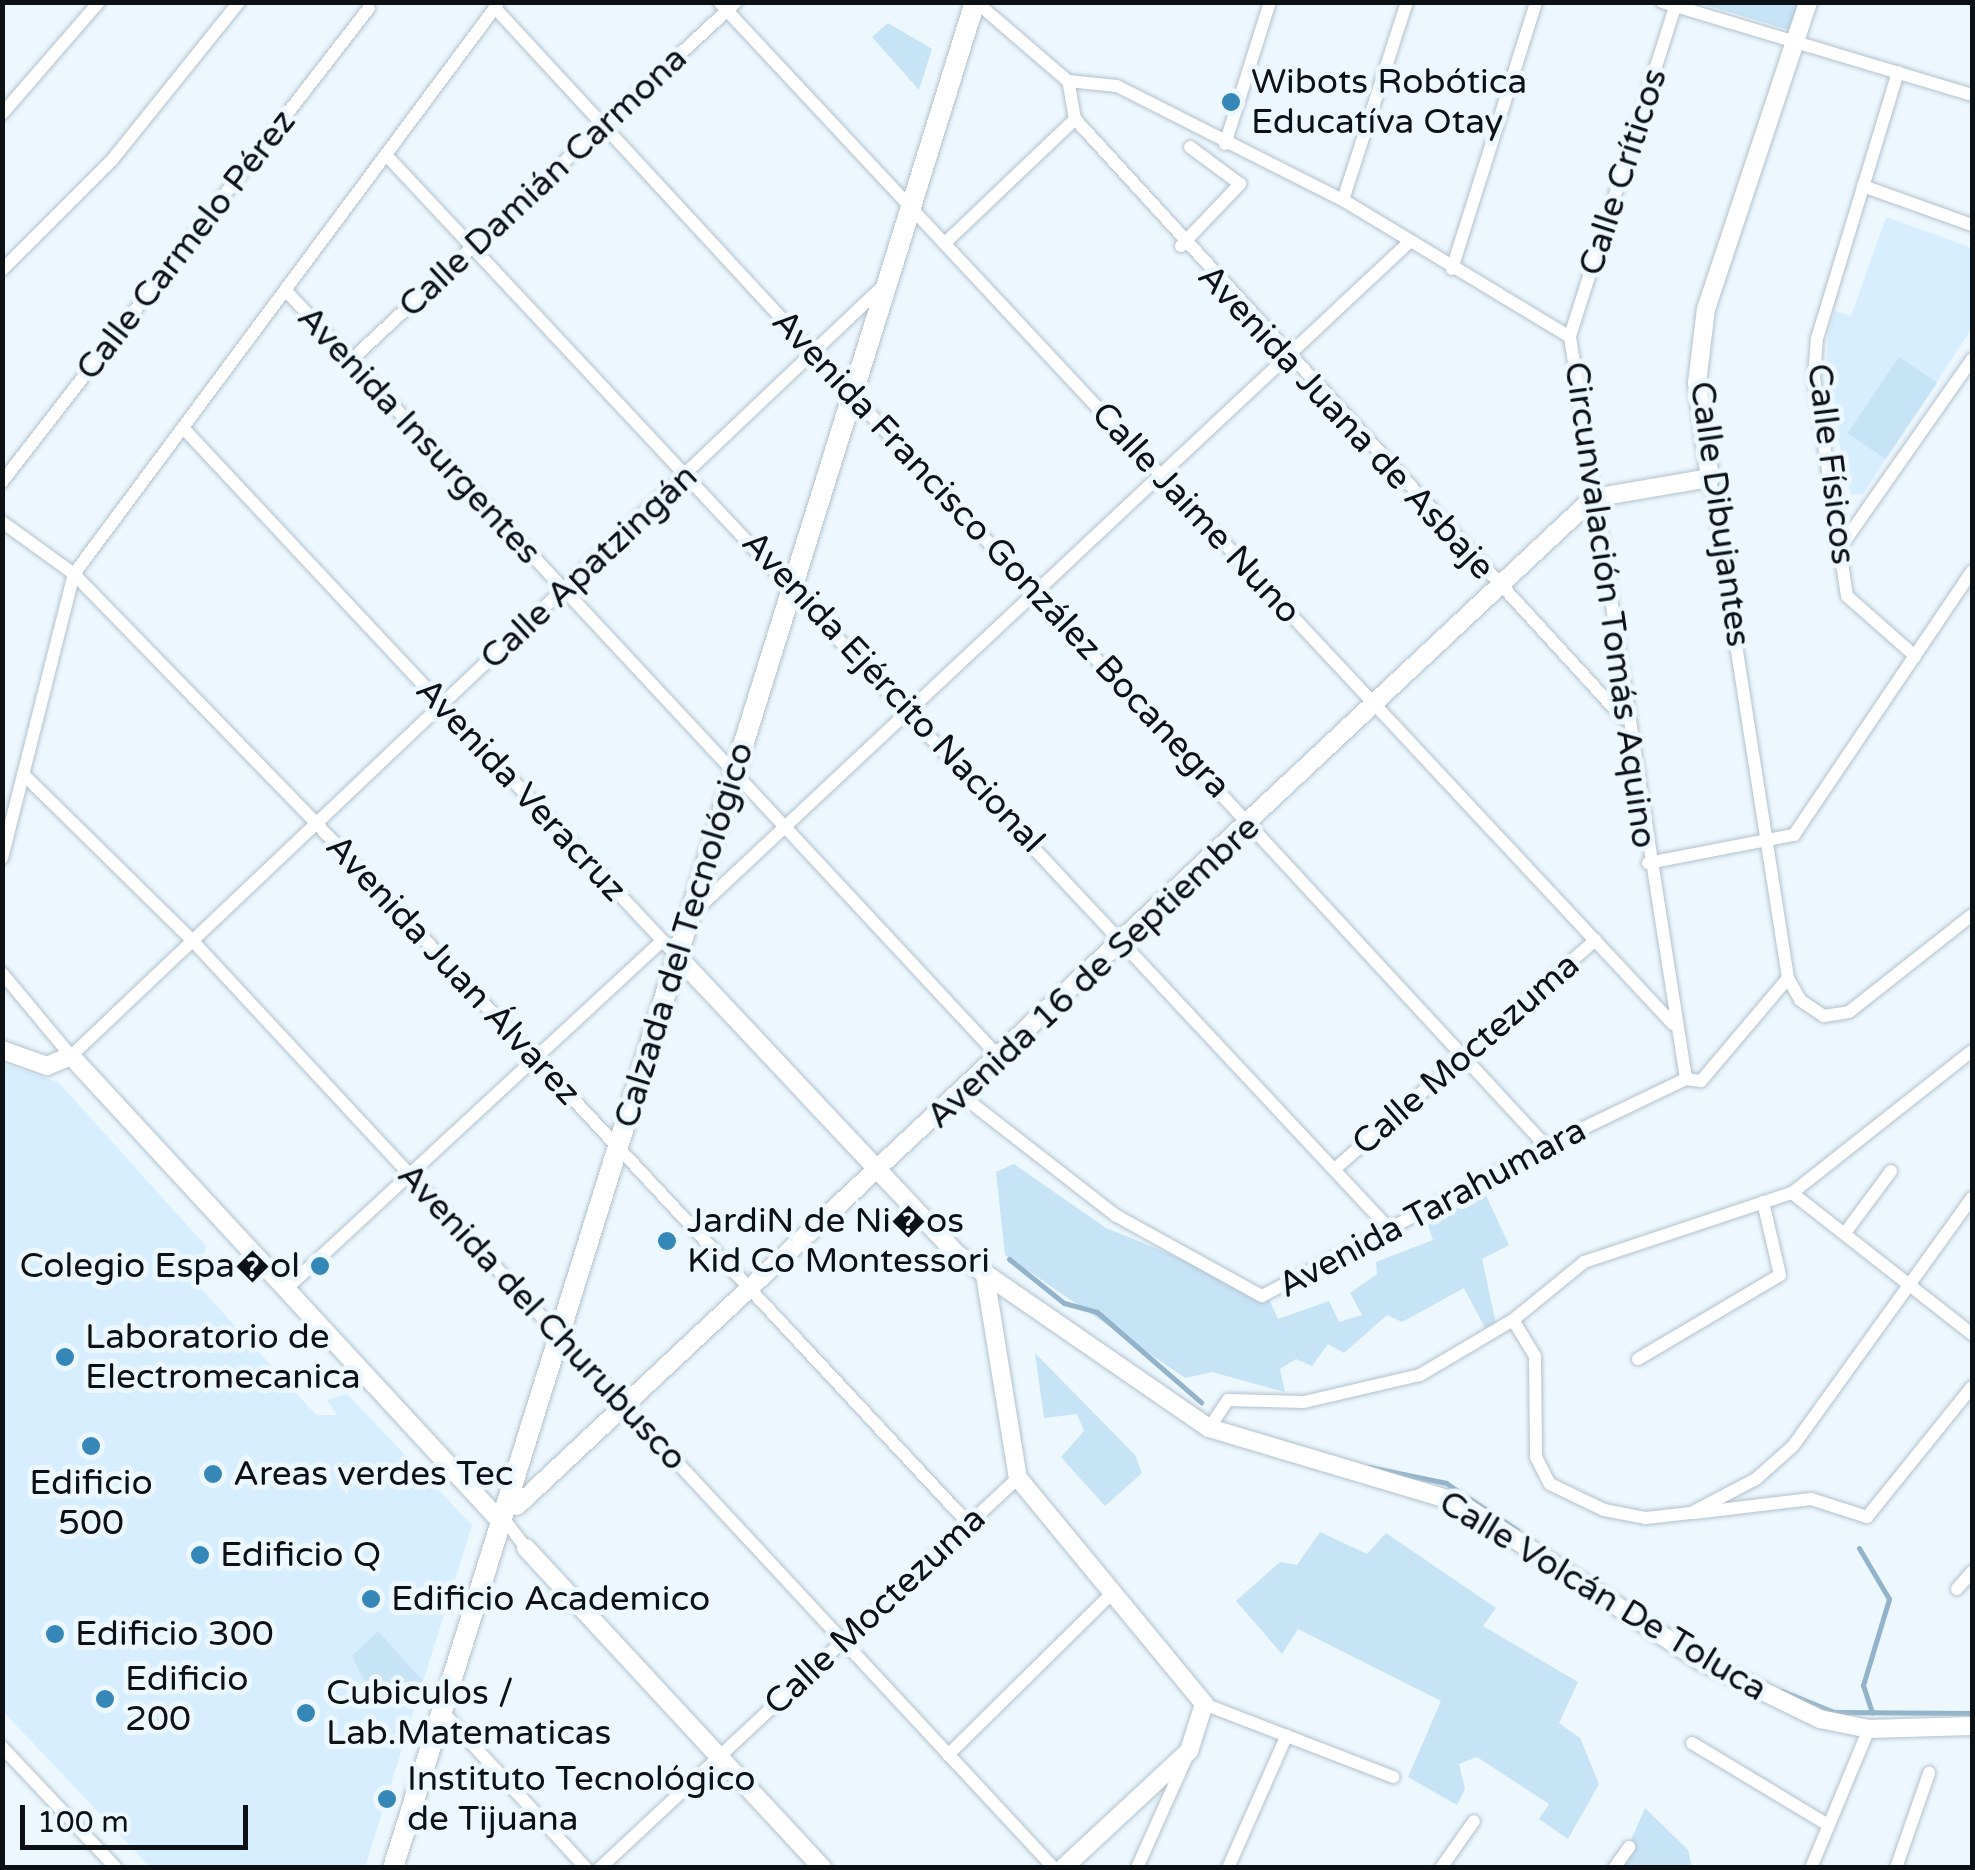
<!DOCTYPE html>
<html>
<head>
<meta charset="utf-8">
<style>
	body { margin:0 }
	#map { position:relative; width:1975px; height:1870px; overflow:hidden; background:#edf7fe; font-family:"Varela Round",sans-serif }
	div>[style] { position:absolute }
	.built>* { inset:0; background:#d6eeff }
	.green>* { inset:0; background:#c7e3f6; transform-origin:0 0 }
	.stream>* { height:5px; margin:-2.5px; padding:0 2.5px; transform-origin:2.5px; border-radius:2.5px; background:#93b3ca }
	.roads { filter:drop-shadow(0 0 2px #b2c2cd) drop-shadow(0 0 2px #b2c2cd) }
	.street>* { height:12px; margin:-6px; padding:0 6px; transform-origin:6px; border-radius:6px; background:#fff }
	.secondary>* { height:18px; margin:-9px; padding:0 9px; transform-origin:9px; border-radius:9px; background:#fff }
	.primary>* { height:20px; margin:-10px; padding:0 10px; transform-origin:10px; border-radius:10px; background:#fff }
	.dots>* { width:28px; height:28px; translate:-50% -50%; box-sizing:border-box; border:5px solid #edf7fe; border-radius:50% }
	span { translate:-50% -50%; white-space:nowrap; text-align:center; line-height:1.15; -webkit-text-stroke:10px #edf7fe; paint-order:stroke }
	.poi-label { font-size:35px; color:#0b1115 }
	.left { translate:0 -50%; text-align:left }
	.right { translate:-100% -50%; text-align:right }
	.street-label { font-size:35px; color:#0b1115 }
	.frame { position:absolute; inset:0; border:5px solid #0b1115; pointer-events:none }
	.scale { position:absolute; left:20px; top:1805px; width:228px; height:45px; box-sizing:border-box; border:5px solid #0b1115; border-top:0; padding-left:12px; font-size:30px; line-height:35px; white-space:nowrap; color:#0b1115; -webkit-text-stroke:8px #edf7fe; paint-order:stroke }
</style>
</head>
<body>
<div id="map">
	<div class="built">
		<i style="clip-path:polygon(1886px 217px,1972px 248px,1972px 328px,1863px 494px,1851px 495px,1826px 386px,1828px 335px,1835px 311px,1851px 316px)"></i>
		<i style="clip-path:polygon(3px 1064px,58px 1082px,206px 1246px,197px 1284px,316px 1415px,337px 1415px,327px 1400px,347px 1394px,472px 1525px,365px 1867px,150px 1867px,3px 1711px)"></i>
	</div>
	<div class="green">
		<i style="clip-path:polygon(1699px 3px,1802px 3px,1793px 31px)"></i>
		<i style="clip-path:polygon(888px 23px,932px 49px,919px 90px,872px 37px)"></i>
		<i style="left:1899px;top:357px;width:46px;height:92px;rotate:34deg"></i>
		<i style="clip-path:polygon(1014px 1164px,1106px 1228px,1266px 1293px,1278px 1319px,1329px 1301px,1339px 1322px,1362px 1315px,1350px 1293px,1377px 1274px,1376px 1262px,1433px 1240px,1426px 1219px,1483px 1189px,1509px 1245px,1482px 1259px,1496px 1324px,1485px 1328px,1464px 1288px,1402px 1322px,1387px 1315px,1344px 1353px,1328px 1344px,1312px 1366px,1296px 1359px,1280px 1369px,1285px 1392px,1212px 1372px,1185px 1378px,1005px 1255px,996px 1172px)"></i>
		<i style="clip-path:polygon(1035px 1353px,1135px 1455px,1142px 1473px,1105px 1506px,1061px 1457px,1084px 1431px,1077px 1414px,1044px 1418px)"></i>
		<i style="clip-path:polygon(1320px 1532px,1367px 1554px,1386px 1533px,1496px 1608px,1483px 1626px,1578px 1682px,1559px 1723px,1580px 1738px,1599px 1784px,1568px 1839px,1539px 1819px,1549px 1804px,1477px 1757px,1459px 1764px,1465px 1789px,1457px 1805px,1408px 1777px,1441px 1701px,1298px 1629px,1282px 1654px,1236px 1601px,1280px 1562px,1297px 1565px)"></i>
		<i style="clip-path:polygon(378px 1631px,423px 1681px,396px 1707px,363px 1679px,352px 1656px)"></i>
		<i style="clip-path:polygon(1645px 1808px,1688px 1850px,1692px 1867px,1619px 1868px)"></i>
	</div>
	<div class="stream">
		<i style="left:1009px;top:1259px;width:70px;rotate:38.7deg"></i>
		<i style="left:1064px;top:1303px;width:34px;rotate:15deg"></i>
		<i style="left:1097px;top:1312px;width:138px;rotate:40.9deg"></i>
		<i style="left:1369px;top:1467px;width:79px;rotate:11.7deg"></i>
		<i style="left:1446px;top:1483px;width:85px;rotate:33.5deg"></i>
		<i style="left:1859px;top:1548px;width:59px;rotate:59.5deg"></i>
		<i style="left:1889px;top:1599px;width:90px;rotate:106.8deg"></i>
		<i style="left:1863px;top:1685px;width:29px;rotate:72deg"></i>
		<i style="left:1782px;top:1691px;width:56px;rotate:22deg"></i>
		<i style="left:1834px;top:1712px;width:138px;rotate:0.4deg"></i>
	</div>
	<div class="roads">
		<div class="street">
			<i style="left:719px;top:2px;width:1398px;rotate:46.97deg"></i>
			<i style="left:976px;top:2px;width:121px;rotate:40.7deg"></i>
			<i style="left:1068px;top:81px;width:49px;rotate:5.8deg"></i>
			<i style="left:1117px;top:86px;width:253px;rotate:26.8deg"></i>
			<i style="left:1343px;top:200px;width:265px;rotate:31.1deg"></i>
			<i style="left:1662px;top:2px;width:324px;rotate:16.7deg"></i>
			<i style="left:1675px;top:7px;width:346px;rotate:107.7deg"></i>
			<i style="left:1570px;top:337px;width:751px;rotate:81.11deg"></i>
			<i style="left:495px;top:8px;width:1549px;rotate:47.28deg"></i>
			<i style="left:1898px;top:72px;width:278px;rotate:106.9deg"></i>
			<i style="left:1817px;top:338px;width:40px;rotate:94.3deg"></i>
			<i style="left:1814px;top:378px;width:220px;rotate:81.4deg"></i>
			<i style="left:1847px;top:596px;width:91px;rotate:41.4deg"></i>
			<i style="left:2px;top:114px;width:148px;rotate:-49.1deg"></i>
			<i style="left:1075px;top:119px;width:812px;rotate:47.55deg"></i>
			<i style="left:1225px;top:144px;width:149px;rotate:-72.4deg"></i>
			<i style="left:388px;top:157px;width:1472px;rotate:46.95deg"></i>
			<i style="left:1863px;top:186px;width:116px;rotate:19.7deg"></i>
			<i style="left:1343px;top:200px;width:208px;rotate:-72.1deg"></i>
			<i style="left:945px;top:243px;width:180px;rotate:-43.6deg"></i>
			<i style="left:1075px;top:119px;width:39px;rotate:-100deg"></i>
			<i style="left:1181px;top:246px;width:86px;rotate:-46.4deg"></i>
			<i style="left:1240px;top:184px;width:62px;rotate:-143.5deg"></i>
			<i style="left:1452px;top:269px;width:280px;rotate:-72.5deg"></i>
			<i style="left:2px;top:270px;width:156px;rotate:-45deg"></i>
			<i style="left:112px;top:160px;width:203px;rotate:-51.2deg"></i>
			<i style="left:289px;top:294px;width:1044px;rotate:47.06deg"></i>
			<i style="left:350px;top:361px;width:527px;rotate:-42.92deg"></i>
			<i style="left:186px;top:431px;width:719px;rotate:46.92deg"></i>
			<i style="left:1710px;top:478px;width:506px;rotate:81.13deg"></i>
			<i style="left:1788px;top:978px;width:25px;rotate:61deg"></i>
			<i style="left:1800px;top:1000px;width:29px;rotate:34deg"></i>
			<i style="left:1824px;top:1016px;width:25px;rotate:-9deg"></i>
			<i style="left:1849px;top:1012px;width:157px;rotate:-38.3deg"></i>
			<i style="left:2px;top:482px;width:599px;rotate:-52.25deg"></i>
			<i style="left:2px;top:522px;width:89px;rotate:35.8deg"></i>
			<i style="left:74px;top:574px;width:346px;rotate:45.8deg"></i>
			<i style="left:315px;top:822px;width:959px;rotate:47.03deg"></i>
			<i style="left:1842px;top:545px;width:227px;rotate:-55deg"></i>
			<i style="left:23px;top:774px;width:234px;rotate:44.5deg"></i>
			<i style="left:190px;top:938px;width:1269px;rotate:47.11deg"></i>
			<i style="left:2px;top:858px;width:293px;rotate:-75.8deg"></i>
			<i style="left:74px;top:574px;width:709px;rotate:-53.37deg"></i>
			<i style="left:1648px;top:863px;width:149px;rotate:-10.9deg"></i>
			<i style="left:1794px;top:835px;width:318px;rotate:-56deg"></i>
			<i style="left:694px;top:912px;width:977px;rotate:-43.13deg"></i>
			<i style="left:2px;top:973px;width:108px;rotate:50.3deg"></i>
			<i style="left:71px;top:1056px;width:1118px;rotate:-43.48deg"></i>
			<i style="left:961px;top:1095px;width:195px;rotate:37.9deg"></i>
			<i style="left:1115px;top:1215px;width:168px;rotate:28.9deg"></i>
			<i style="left:1262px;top:1296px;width:321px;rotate:-27.8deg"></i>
			<i style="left:1546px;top:1146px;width:155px;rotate:-25.6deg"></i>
			<i style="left:1686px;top:1079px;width:15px;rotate:8deg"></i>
			<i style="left:1701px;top:1081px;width:135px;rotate:-49.8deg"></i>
			<i style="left:1337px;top:1167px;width:344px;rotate:-41.3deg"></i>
			<i style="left:1792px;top:1193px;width:229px;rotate:38.1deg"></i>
			<i style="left:1845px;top:1233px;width:77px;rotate:-53.4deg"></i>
			<i style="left:287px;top:1288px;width:511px;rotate:-42.78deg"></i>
			<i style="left:1513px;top:1320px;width:42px;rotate:58.6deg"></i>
			<i style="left:1535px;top:1356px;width:101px;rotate:89.4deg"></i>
			<i style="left:1536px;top:1457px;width:30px;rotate:63deg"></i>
			<i style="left:1550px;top:1484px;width:60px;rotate:25.7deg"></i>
			<i style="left:1604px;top:1510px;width:43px;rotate:10.8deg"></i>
			<i style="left:1646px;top:1518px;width:45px;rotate:-6.3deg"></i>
			<i style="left:1691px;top:1513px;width:73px;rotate:-27.6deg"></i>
			<i style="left:1756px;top:1479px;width:50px;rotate:-41.7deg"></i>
			<i style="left:1793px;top:1446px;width:306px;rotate:-54.2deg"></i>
			<i style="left:1638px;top:1359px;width:165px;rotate:-30.6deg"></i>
			<i style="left:1780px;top:1275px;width:75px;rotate:-103.1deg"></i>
			<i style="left:1209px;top:1428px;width:34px;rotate:-56deg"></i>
			<i style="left:1228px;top:1400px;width:76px;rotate:1.5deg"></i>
			<i style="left:1304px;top:1402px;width:119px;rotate:-13.1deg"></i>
			<i style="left:1420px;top:1375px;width:108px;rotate:-30.6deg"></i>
			<i style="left:1513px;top:1320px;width:92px;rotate:-39.2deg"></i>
			<i style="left:1584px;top:1262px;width:219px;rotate:-18.4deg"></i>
			<i style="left:1792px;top:1193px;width:229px;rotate:-38.3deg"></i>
			<i style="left:1694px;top:1513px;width:118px;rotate:-6.8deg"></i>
			<i style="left:1811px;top:1499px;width:59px;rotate:17.8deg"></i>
			<i style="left:1867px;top:1517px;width:167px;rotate:-51.1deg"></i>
			<i style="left:504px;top:1519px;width:36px;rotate:53deg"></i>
			<i style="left:1957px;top:1589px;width:23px;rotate:-49deg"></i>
			<i style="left:1204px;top:1704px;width:203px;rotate:21.1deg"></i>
			<i style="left:442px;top:1711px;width:213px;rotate:47.5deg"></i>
			<i style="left:1692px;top:1743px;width:159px;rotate:31.1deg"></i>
			<i style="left:2px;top:1747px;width:166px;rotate:46.7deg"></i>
			<i style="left:948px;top:1755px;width:231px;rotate:-44.6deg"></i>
			<i style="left:600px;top:1868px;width:572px;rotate:-43.02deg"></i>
			<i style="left:1137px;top:1868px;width:123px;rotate:-65.9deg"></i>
			<i style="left:1228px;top:1868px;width:145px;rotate:-66.1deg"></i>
			<i style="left:1441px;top:1868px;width:57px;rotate:-54.9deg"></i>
			<i style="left:1614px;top:1868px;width:26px;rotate:-54deg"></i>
			<i style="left:1811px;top:1868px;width:151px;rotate:-67.4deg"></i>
			<i style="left:1896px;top:1868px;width:101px;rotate:-70.8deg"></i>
		</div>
		<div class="secondary">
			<i style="left:677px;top:956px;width:410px;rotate:46.8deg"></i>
			<i style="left:958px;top:1255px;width:305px;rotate:34.6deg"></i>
			<i style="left:1209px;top:1428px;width:260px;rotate:16.6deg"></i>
			<i style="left:1458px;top:1502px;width:288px;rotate:33.2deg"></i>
			<i style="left:1699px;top:1660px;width:135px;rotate:26deg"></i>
			<i style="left:1820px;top:1719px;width:50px;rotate:11.5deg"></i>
			<i style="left:1869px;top:1729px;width:103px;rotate:-1.7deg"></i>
			<i style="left:2px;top:1050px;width:48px;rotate:19.6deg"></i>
			<i style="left:47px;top:1066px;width:26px;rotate:-23deg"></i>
			<i style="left:71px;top:1056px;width:634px;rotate:47.3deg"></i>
			<i style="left:985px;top:1275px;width:206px;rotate:80.8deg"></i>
			<i style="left:1018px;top:1478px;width:293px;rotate:50.5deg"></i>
			<i style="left:1204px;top:1704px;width:49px;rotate:107.7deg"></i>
			<i style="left:1189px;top:1751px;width:172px;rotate:137.1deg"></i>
			<i style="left:517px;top:1506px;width:1474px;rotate:-43.13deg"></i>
			<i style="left:1593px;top:498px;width:119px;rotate:-9.7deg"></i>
			<i style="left:1710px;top:478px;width:96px;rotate:-97.8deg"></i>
			<i style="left:1697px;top:383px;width:75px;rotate:-83.1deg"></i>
			<i style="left:1706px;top:309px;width:324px;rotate:-71.6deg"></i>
			<i style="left:526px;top:1548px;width:436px;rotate:47.2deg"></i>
		</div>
		<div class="primary">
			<i style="left:393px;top:1868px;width:1955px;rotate:-72.68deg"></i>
		</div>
	</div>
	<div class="dots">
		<i style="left:1231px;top:102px;background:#3587b8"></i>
		<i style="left:667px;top:1241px;background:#3587b8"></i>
		<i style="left:320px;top:1266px;background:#3587b8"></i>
		<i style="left:65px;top:1357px;background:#3587b8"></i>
		<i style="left:91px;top:1446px;background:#3587b8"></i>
		<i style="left:213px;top:1474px;background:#3587b8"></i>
		<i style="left:200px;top:1555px;background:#3587b8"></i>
		<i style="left:371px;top:1599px;background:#3587b8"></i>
		<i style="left:55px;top:1634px;background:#3587b8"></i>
		<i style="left:105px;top:1699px;background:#3587b8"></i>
		<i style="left:306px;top:1713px;background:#3587b8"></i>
		<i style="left:387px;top:1799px;background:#3587b8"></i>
	</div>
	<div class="poi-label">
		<span class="left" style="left:1251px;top:102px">Wibots Robótica<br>Educatíva Otay</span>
		<span class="left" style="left:687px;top:1241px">JardiN de Ni�os<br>Kid Co Montessori</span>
		<span class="right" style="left:300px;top:1266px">Colegio Espa�ol</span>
		<span class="left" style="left:85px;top:1357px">Laboratorio de<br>Electromecanica</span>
		<span class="left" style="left:233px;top:1474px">Areas verdes Tec</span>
		<span style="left:91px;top:1503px">Edificio<br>500</span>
		<span class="left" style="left:220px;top:1555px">Edificio Q</span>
		<span class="left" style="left:391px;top:1599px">Edificio Academico</span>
		<span class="left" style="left:75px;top:1634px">Edificio 300</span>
		<span class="left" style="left:125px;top:1699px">Edificio<br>200</span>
		<span class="left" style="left:326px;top:1713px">Cubiculos /<br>Lab.Matematicas</span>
		<span class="left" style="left:407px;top:1799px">Instituto Tecnológico<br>de Tijuana</span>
	</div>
	<div class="street-label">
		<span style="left:1623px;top:172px;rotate:-72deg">Calle Críticos</span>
		<span style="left:543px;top:182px;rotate:-43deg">Calle Damián Carmona</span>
		<span style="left:186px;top:245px;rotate:-52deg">Calle Carmelo Pérez</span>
		<span style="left:1346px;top:422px;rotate:47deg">Avenida Juana de Asbaje</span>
		<span style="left:419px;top:435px;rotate:47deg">Avenida Insurgentes</span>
		<span style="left:1831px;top:464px;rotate:83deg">Calle Físicos</span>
		<span style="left:1196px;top:513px;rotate:47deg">Calle Jaime Nuno</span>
		<span style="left:1720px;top:514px;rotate:82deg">Calle Dibujantes</span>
		<span style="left:1001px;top:554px;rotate:47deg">Avenida Francisco González Bocanegra</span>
		<span style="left:589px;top:567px;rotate:-43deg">Calle Apatzingán</span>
		<span style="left:1610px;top:605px;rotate:82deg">Circunvalación Tomás Aquino</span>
		<span style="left:893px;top:692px;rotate:47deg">Avenida Ejército Nacional</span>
		<span style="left:521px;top:790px;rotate:47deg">Avenida Veracruz</span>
		<span style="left:684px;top:935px;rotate:-73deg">Calzada del Tecnológico</span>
		<span style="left:453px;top:970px;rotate:47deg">Avenida Juan Álvarez</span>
		<span style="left:1093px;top:972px;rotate:-43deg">Avenida 16 de Septiembre</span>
		<span style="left:1466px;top:1054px;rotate:-41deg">Calle Moctezuma</span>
		<span style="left:1432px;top:1208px;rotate:-28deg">Avenida Tarahumara</span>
		<span style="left:542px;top:1317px;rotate:47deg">Avenida del Churubusco</span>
		<span style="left:1603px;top:1596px;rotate:31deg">Calle Volcán De Toluca</span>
		<span style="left:875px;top:1611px;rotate:-43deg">Calle Moctezuma</span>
	</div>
	<div class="frame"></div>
	<div class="scale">100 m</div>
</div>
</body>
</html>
